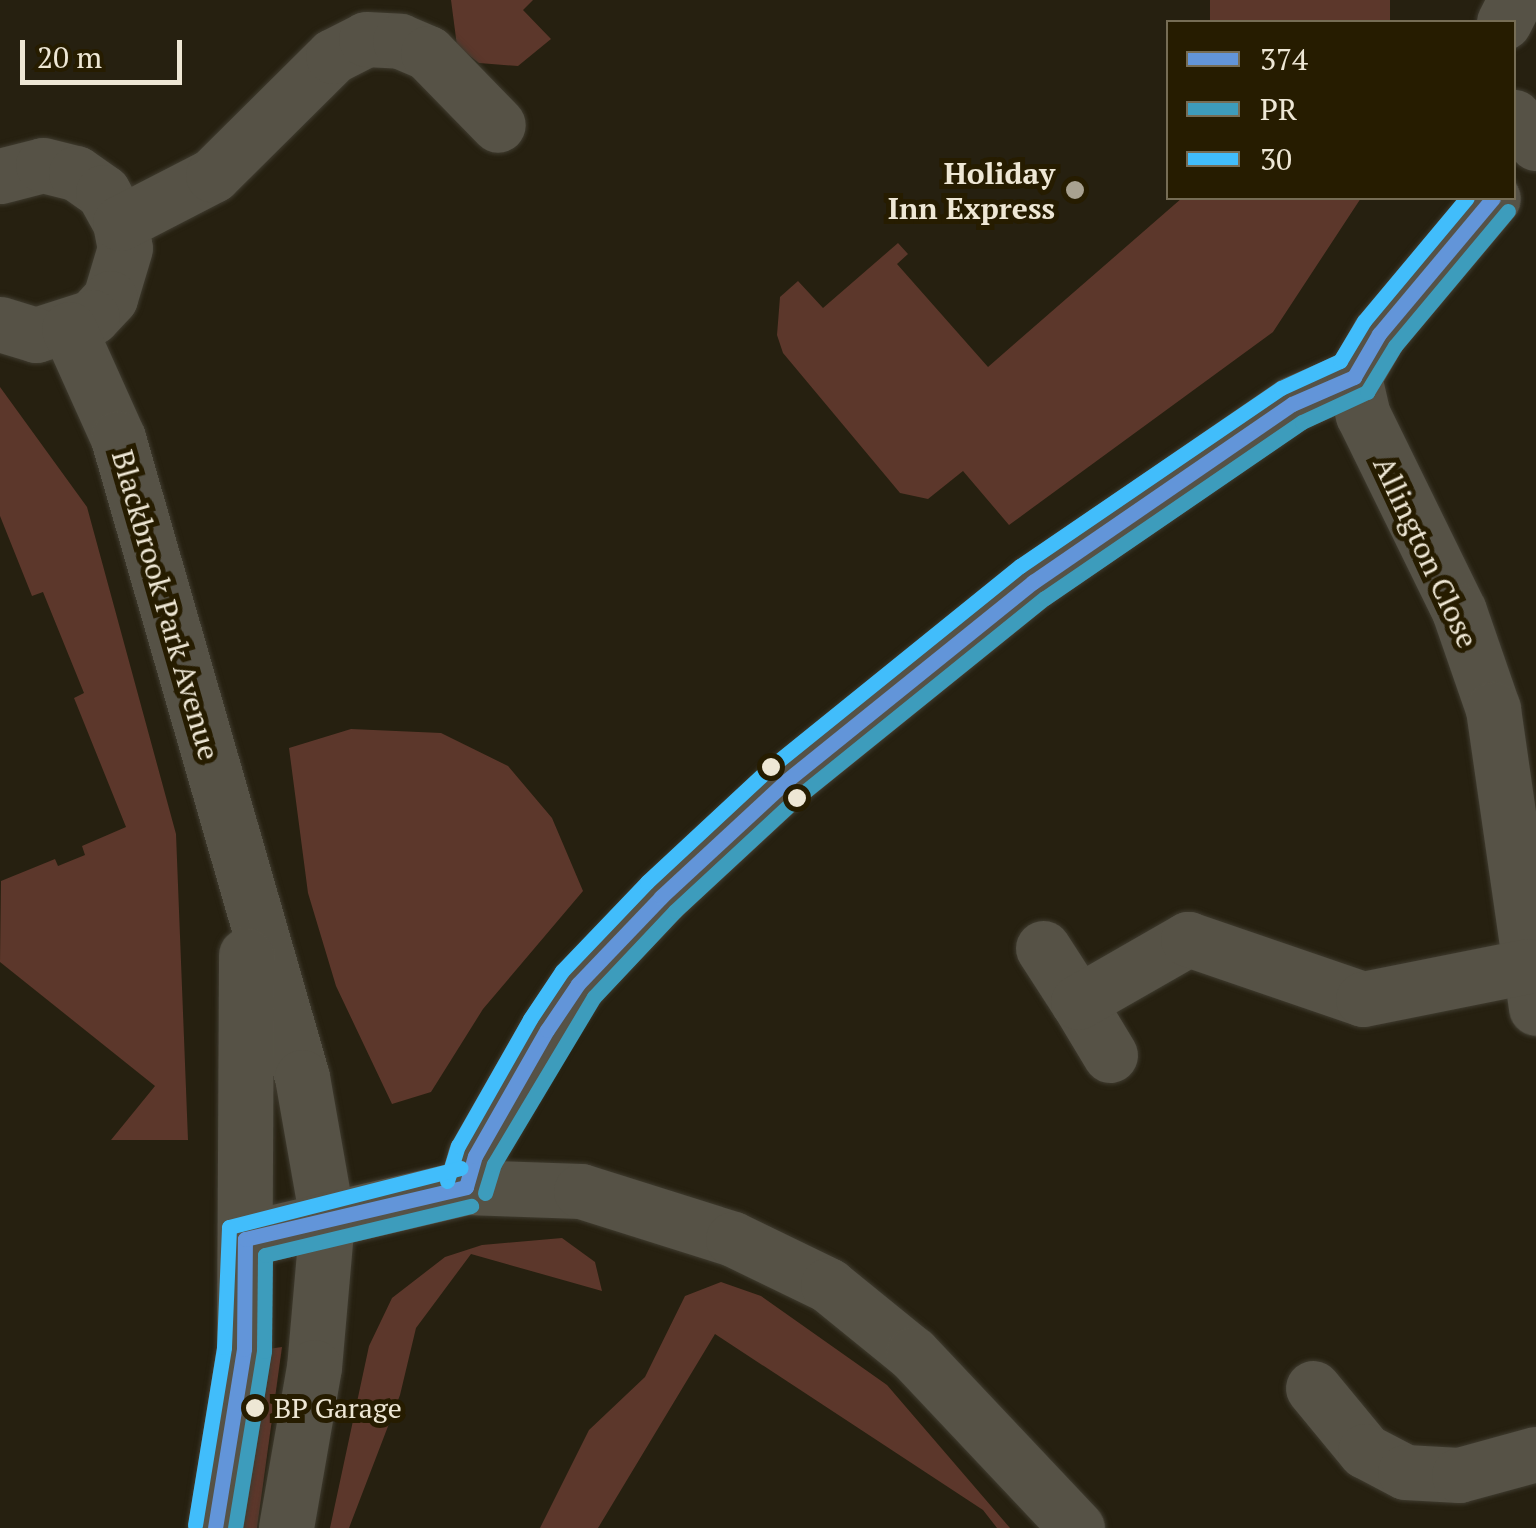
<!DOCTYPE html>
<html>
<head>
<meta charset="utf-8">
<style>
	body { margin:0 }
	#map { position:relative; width:1536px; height:1528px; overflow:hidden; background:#262010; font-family:"PT Serif",serif }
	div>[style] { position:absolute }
	.green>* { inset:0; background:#5c372b; transform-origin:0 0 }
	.roads { filter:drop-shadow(0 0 2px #3f3b2f) drop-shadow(0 0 2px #3f3b2f) }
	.minor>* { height:55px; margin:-27.5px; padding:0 27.5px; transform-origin:27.5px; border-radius:27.5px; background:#565246 }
	.tertiary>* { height:55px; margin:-27.5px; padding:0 27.5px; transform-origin:27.5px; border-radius:27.5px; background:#565246 }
	.bus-1>* { height:15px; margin:-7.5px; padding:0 7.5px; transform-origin:7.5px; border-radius:7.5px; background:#6295d9 }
	.bus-2>* { height:15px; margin:-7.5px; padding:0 7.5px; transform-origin:7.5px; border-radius:7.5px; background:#3d9cbc }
	.bus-3>* { height:15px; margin:-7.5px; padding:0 7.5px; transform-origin:7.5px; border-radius:7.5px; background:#41bdfb }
	.dots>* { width:28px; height:28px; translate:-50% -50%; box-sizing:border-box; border:5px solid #261c00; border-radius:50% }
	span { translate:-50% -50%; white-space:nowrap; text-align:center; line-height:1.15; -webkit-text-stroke:10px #261c00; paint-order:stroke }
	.bus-label { font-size:28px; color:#eee7d5 }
	.left { translate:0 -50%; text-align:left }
	.poi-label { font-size:30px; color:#eee7d5; font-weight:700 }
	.right { translate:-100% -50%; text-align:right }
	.street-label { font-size:30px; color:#eee7d5 }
	.legend { position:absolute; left:1166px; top:20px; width:350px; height:180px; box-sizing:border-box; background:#261c00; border:2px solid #766d55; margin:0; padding:12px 18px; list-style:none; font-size:30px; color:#eee7d5 }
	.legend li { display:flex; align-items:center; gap:20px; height:50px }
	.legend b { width:50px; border:2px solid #766d55 }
	.scale { position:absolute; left:20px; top:40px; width:162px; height:45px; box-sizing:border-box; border:5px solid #eee7d5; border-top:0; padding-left:12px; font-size:30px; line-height:35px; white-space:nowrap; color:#eee7d5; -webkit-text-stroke:8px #261c00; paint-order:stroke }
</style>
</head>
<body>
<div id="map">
	<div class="green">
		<i style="clip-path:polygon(451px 0,533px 0,523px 10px,551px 39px,518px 66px,479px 63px,457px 46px)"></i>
		<i style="left:1210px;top:0;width:180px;height:29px"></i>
		<i style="clip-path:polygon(1182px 198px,1361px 198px,1273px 332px,1009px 525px,963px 471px,928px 499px,900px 493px,783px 353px,777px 335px,780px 297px,798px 281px,823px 308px,898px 243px,908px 254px,897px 264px,988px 367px)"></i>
		<i style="clip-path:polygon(0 387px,87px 507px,176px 834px,188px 1140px,111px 1140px,155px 1086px,0 962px,1px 881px,55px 859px,58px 866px,85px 855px,82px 846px,126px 827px,74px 698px,84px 693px,43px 592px,32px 596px,0 516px)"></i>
		<i style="clip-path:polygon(351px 729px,441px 733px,508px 766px,552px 818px,583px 891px,483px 1009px,431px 1092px,392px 1104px,336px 986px,308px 893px,289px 748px)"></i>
		<i style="clip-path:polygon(562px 1238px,595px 1262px,602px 1291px,471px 1254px,416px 1328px,400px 1395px,349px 1528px,330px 1528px,369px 1346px,392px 1298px,445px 1257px,482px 1245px)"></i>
		<i style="clip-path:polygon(721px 1282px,761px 1296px,887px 1385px,1010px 1528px,997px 1528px,983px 1510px,715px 1334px,598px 1528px,540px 1528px,589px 1430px,645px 1377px,685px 1296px)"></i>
		<i style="clip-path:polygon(282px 1347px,257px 1528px,241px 1528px,268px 1349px)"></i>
	</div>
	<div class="roads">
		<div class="minor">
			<i style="left:0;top:176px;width:44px;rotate:-14.3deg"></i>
			<i style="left:43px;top:165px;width:34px;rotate:14deg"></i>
			<i style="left:76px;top:173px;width:33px;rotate:35deg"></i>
			<i style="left:103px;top:192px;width:35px;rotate:61deg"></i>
			<i style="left:120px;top:223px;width:25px;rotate:79deg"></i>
			<i style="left:125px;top:248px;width:52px;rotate:106.7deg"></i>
			<i style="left:110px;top:298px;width:26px;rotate:133deg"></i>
			<i style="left:92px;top:317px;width:59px;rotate:162.2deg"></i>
			<i style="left:36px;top:335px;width:38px;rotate:-163deg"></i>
			<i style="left:120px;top:223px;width:105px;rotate:-27.3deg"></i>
			<i style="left:213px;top:175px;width:169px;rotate:-44.8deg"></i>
			<i style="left:333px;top:56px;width:37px;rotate:-27deg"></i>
			<i style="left:366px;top:39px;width:34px;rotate:3deg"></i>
			<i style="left:400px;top:41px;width:30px;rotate:23deg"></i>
			<i style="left:428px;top:53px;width:100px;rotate:45.8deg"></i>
			<i style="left:69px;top:329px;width:120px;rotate:65.8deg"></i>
			<i style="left:118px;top:438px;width:665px;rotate:73.94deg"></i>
			<i style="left:302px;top:1077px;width:144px;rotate:80deg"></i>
			<i style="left:327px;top:1219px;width:149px;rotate:95deg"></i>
			<i style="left:314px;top:1367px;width:163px;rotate:99.9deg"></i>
			<i style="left:1354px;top:377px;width:39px;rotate:77deg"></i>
			<i style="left:1363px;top:415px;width:218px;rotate:63.9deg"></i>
			<i style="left:1459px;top:611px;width:104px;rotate:70.9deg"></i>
			<i style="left:1493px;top:709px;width:302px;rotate:81.8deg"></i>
			<i style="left:1043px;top:948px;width:64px;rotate:57.1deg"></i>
			<i style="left:1110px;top:1055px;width:62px;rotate:-121.1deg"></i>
			<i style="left:1078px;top:1002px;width:127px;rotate:-29.8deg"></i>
			<i style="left:1188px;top:939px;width:185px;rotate:18.9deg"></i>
			<i style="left:1363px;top:999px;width:168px;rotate:-11.3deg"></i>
			<i style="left:466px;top:1187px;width:32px;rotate:-74deg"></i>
			<i style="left:475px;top:1156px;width:145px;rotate:-60.3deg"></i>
			<i style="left:547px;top:1030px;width:55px;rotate:-56deg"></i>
			<i style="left:578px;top:984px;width:120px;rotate:-46.3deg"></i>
			<i style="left:661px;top:897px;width:169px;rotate:-42.8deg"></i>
			<i style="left:785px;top:782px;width:319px;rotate:-38.9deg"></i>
			<i style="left:1033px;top:582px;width:314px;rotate:-34.5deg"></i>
			<i style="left:1292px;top:404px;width:68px;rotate:-23.5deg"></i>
			<i style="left:1354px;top:377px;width:50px;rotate:-59.8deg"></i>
			<i style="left:1379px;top:334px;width:177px;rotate:-50deg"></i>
			<i style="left:245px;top:1239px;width:227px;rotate:-13.2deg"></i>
			<i style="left:466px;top:1187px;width:115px;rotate:2deg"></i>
			<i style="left:581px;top:1191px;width:159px;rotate:17.5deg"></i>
			<i style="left:733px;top:1239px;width:106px;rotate:25.8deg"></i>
			<i style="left:828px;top:1285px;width:109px;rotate:39.1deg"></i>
			<i style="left:913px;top:1354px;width:239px;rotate:46.7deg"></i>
			<i style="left:1313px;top:1388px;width:82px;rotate:50.5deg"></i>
			<i style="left:1365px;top:1451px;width:45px;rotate:27.7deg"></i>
			<i style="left:1405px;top:1472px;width:54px;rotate:3.2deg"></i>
			<i style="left:1459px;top:1475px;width:80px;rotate:-15.3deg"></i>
			<i style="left:215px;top:1528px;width:181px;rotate:-80.8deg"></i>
			<i style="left:244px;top:1349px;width:394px;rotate:-89.7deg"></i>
		</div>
		<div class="tertiary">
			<i style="left:1504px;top:22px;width:25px;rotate:-63deg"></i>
			<i style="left:1514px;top:117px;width:34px;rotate:50deg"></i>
		</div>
	</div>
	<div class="bus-1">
		<i style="left:466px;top:1187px;width:32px;rotate:-74deg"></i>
		<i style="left:475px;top:1156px;width:145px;rotate:-60.3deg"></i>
		<i style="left:547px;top:1030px;width:55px;rotate:-56deg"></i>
		<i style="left:578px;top:984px;width:120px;rotate:-46.3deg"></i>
		<i style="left:661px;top:897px;width:169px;rotate:-42.8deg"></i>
		<i style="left:785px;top:782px;width:319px;rotate:-38.9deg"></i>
		<i style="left:1033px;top:582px;width:314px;rotate:-34.5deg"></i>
		<i style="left:1292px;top:404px;width:68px;rotate:-23.5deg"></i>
		<i style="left:1354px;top:377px;width:50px;rotate:-59.8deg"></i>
		<i style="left:1379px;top:334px;width:177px;rotate:-50deg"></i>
		<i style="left:215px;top:1528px;width:181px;rotate:-80.8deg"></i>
		<i style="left:244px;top:1349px;width:110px;rotate:-89.5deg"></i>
		<i style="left:245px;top:1239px;width:227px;rotate:-13.2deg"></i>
	</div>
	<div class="bus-2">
		<i style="left:485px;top:1193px;width:30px;rotate:-73deg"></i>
		<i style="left:494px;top:1164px;width:195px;rotate:-59.1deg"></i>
		<i style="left:594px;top:997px;width:118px;rotate:-46.7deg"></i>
		<i style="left:675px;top:911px;width:168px;rotate:-42.8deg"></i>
		<i style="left:798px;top:797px;width:317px;rotate:-38.9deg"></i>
		<i style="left:1045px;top:598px;width:311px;rotate:-34.4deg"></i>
		<i style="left:1302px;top:422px;width:72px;rotate:-24.8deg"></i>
		<i style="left:1367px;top:392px;width:54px;rotate:-58.7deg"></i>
		<i style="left:1395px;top:346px;width:176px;rotate:-50.1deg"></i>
		<i style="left:235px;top:1528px;width:179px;rotate:-80.7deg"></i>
		<i style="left:264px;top:1351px;width:96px;rotate:-89.4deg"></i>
		<i style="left:265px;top:1255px;width:212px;rotate:-13.4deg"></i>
	</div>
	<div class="bus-3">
		<i style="left:447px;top:1181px;width:37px;rotate:-73deg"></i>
		<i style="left:458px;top:1146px;width:146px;rotate:-60.4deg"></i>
		<i style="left:530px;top:1019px;width:58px;rotate:-56.3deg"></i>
		<i style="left:562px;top:971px;width:123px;rotate:-46.3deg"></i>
		<i style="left:647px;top:882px;width:171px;rotate:-42.9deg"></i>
		<i style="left:772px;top:766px;width:319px;rotate:-38.9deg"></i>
		<i style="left:1020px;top:566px;width:316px;rotate:-34.3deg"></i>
		<i style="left:1281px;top:388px;width:65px;rotate:-24.6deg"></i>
		<i style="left:1340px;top:361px;width:47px;rotate:-59deg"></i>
		<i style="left:1364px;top:321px;width:160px;rotate:-50.1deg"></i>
		<i style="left:195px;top:1525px;width:180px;rotate:-80.7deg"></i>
		<i style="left:224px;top:1347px;width:120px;rotate:-87.6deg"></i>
		<i style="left:229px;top:1227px;width:239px;rotate:-14.3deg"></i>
	</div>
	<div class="dots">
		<i style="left:1075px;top:190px;background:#a8a190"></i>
		<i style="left:771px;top:767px;background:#eee7d5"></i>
		<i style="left:797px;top:798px;background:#eee7d5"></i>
		<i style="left:255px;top:1408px;background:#eee7d5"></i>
	</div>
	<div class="bus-label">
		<span class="left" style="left:274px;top:1408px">BP Garage</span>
	</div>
	<div class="poi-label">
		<span class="right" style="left:1055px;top:190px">Holiday<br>Inn Express</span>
	</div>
	<div class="street-label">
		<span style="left:1426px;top:552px;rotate:65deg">Allington Close</span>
		<span style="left:166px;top:605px;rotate:74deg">Blackbrook Park Avenue</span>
	</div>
	<ul class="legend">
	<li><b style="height:12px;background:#6295d9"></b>374</li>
	<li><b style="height:12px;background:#3d9cbc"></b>PR</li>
	<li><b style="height:12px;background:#41bdfb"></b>30</li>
	</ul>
	<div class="scale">20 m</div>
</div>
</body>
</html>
